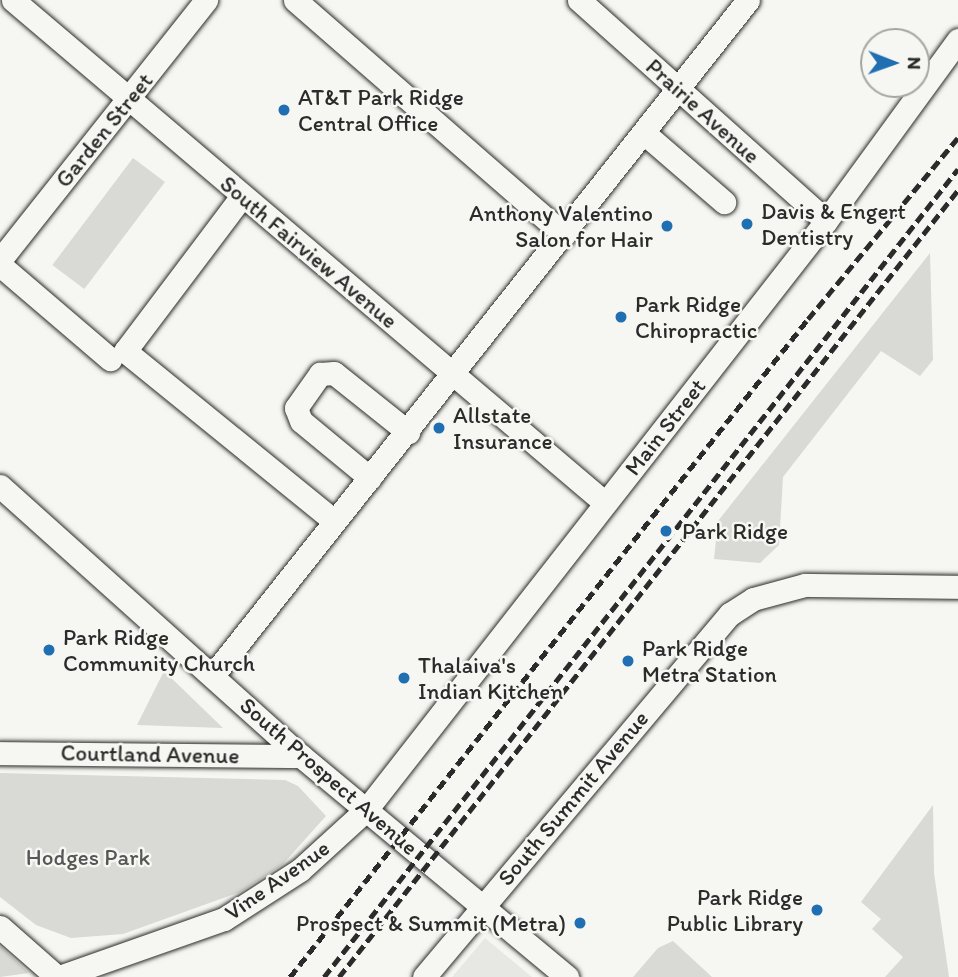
<!DOCTYPE html>
<html>
<head>
<meta charset="utf-8">
<style>
	body { margin:0 }
	#map { position:relative; width:958px; height:977px; overflow:hidden; background:#f6f6f2; font-family:Itim,sans-serif }
	div>[style] { position:absolute }
	.built>* { inset:0; background:#e7e7e3 }
	.green>* { inset:0; background:#d9d9d5; transform-origin:0 0 }
	.roads { filter:drop-shadow(0 0 2px #2b2b2b) drop-shadow(0 0 2px #2b2b2b) }
	.minor>* { height:23px; margin:-11.5px; padding:0 11.5px; transform-origin:11.5px; border-radius:11.5px; background:#f6f6f2 }
	.rail>* { height:5px; margin-top:-2.5px; transform-origin:0; background:repeating-linear-gradient(90deg,#2b2b2b 0 10px,transparent 0 15px) }
	.dots>* { width:19px; height:19px; translate:-50% -50%; box-sizing:border-box; border:4px solid #f6f6f2; border-radius:50% }
	span { translate:-50% -50%; white-space:nowrap; text-align:center; line-height:1.15; -webkit-text-stroke:5px #f6f6f2; paint-order:stroke }
	.poi-label { font-size:23px; color:#2b2b2b }
	.left { translate:0 -50%; text-align:left }
	.right { translate:-100% -50%; text-align:right }
	.street-label { font-size:23px; color:#2b2b2b }
	.park-label { font-size:23px; color:#565656 }
	.north { position:absolute; left:860px; top:28px; width:70px; height:70px; box-sizing:border-box; background:#f6f6f2; border:2px solid #a5a5a2; border-radius:50%; rotate:91deg; font-size:19px; font-weight:700; line-height:28px; text-align:center; color:#2b2b2b }
	.north::after { content:''; display:block; margin:auto; width:24px; height:32px; background:#1f6fb2; clip-path:polygon(50% 0,100% 100%,50% 72%,0 100%) }
</style>
</head>
<body>
<div id="map">
	<div class="built">
		<i style="clip-path:polygon(485px 938px,532px 977px,452px 977px)"></i>
	</div>
	<div class="green">
		<i style="left:133px;top:158px;width:40px;height:134px;rotate:37deg"></i>
		<i style="clip-path:polygon(930px 253px,933px 360px,920px 376px,881px 351px,783px 477px,779px 545px,760px 563px,714px 559px,718px 521px)"></i>
		<i style="clip-path:polygon(164px 671px,223px 728px,137px 725px)"></i>
		<i style="clip-path:polygon(0 773px,285px 780px,298px 786px,326px 816px,283px 864px,240px 892px,123px 934px,71px 938px,36px 925px,0 897px)"></i>
		<i style="clip-path:polygon(933px 805px,934px 873px,949px 977px,885px 977px,903px 957px,872px 929px,881px 919px,861px 902px)"></i>
		<i style="clip-path:polygon(673px 941px,712px 977px,633px 977px,658px 948px)"></i>
		<i style="clip-path:polygon(0 946px,29px 973px,0 977px)"></i>
	</div>
	<div class="roads">
		<div class="minor">
			<i style="left:13px;top:0;width:777px;rotate:40.35deg"></i>
			<i style="left:295px;top:0;width:357px;rotate:41.1deg"></i>
			<i style="left:579px;top:0;width:331px;rotate:41.8deg"></i>
			<i style="left:644px;top:133px;width:106px;rotate:40.8deg"></i>
			<i style="left:242px;top:196px;width:194px;rotate:127deg"></i>
			<i style="left:125px;top:351px;width:269px;rotate:39.1deg"></i>
			<i style="left:0;top:260px;width:332px;rotate:-51.6deg"></i>
			<i style="left:0;top:265px;width:145px;rotate:40.5deg"></i>
			<i style="left:370px;top:478px;width:89px;rotate:-140.4deg"></i>
			<i style="left:301px;top:421px;width:14px;rotate:-111deg"></i>
			<i style="left:296px;top:408px;width:42px;rotate:-54.8deg"></i>
			<i style="left:320px;top:374px;width:14px;rotate:-4deg"></i>
			<i style="left:334px;top:373px;width:95px;rotate:38.6deg"></i>
			<i style="left:0;top:486px;width:404px;rotate:41.9deg"></i>
			<i style="left:301px;top:756px;width:346px;rotate:39.7deg"></i>
			<i style="left:213px;top:675px;width:861px;rotate:-51.6deg"></i>
			<i style="left:0;top:753px;width:301px;rotate:0.6deg"></i>
			<i style="left:0;top:927px;width:76px;rotate:41.3deg"></i>
			<i style="left:59px;top:977px;width:175px;rotate:-19.4deg"></i>
			<i style="left:224px;top:919px;width:90px;rotate:-32.8deg"></i>
			<i style="left:300px;top:870px;width:89px;rotate:-42.3deg"></i>
			<i style="left:366px;top:810px;width:747px;rotate:-52.01deg"></i>
			<i style="left:826px;top:221px;width:224px;rotate:-53.9deg"></i>
			<i style="left:424px;top:977px;width:475px;rotate:-49.9deg"></i>
			<i style="left:730px;top:614px;width:27px;rotate:-33deg"></i>
			<i style="left:753px;top:599px;width:54px;rotate:-15.1deg"></i>
			<i style="left:805px;top:585px;width:153px;rotate:0.7deg"></i>
		</div>
	</div>
	<div class="rail">
		<i style="left:290px;top:977px;width:837px;rotate:-51.79deg"></i>
		<i style="left:808px;top:319px;width:235px;rotate:-50.4deg"></i>
		<i style="left:324px;top:977px;width:1027px;rotate:-51.88deg"></i>
		<i style="left:339px;top:977px;width:1001px;rotate:-51.81deg"></i>
	</div>
	<div class="dots">
		<i style="left:284px;top:110px;background:#1f6fb2"></i>
		<i style="left:747px;top:224px;background:#1f6fb2"></i>
		<i style="left:667px;top:226px;background:#1f6fb2"></i>
		<i style="left:621px;top:317px;background:#1f6fb2"></i>
		<i style="left:439px;top:428px;background:#1f6fb2"></i>
		<i style="left:666px;top:531px;background:#1f6fb2"></i>
		<i style="left:49px;top:650px;background:#1f6fb2"></i>
		<i style="left:628px;top:661px;background:#1f6fb2"></i>
		<i style="left:404px;top:678px;background:#1f6fb2"></i>
		<i style="left:817px;top:910px;background:#1f6fb2"></i>
		<i style="left:580px;top:923px;background:#1f6fb2"></i>
	</div>
	<div class="poi-label">
		<span class="left" style="left:298px;top:110px">AT&amp;T Park Ridge<br>Central Office</span>
		<span class="left" style="left:761px;top:224px">Davis &amp; Engert<br>Dentistry</span>
		<span class="right" style="left:653px;top:226px">Anthony Valentino<br>Salon for Hair</span>
		<span class="left" style="left:635px;top:317px">Park Ridge<br>Chiropractic</span>
		<span class="left" style="left:453px;top:428px">Allstate<br>Insurance</span>
		<span class="left" style="left:682px;top:531px">Park Ridge</span>
		<span class="left" style="left:63px;top:650px">Park Ridge<br>Community Church</span>
		<span class="left" style="left:642px;top:661px">Park Ridge<br>Metra Station</span>
		<span class="left" style="left:418px;top:678px">Thalaiva's<br>Indian Kitchen</span>
		<span class="right" style="left:803px;top:910px">Park Ridge<br>Public Library</span>
		<span class="right" style="left:566px;top:923px">Prospect &amp; Summit (Metra)</span>
	</div>
	<div class="street-label">
		<span style="left:703px;top:111px;rotate:42deg">Prairie Avenue</span>
		<span style="left:104px;top:130px;rotate:-51deg">Garden Street</span>
		<span style="left:309px;top:252px;rotate:40deg">South Fairview Avenue</span>
		<span style="left:665px;top:427px;rotate:-52deg">Main Street</span>
		<span style="left:150px;top:754px;rotate:1deg">Courtland Avenue</span>
		<span style="left:329px;top:776px;rotate:41deg">South Prospect Avenue</span>
		<span style="left:573px;top:798px;rotate:-50deg">South Summit Avenue</span>
		<span style="left:277px;top:880px;rotate:-35deg">Vine Avenue</span>
	</div>
	<div class="park-label">
		<span style="left:88px;top:857px">Hodges Park</span>
	</div>
	<div class="north">N</div>
</div>
</body>
</html>
